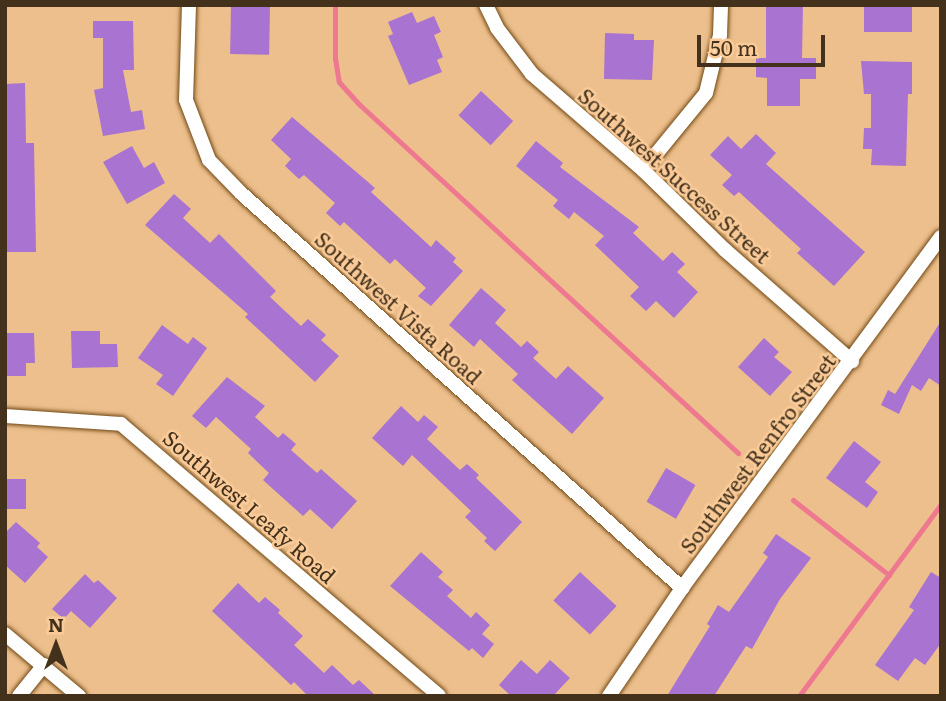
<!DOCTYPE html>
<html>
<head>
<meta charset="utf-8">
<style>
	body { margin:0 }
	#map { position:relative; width:946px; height:701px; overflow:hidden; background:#edbf8c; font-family:Literata,serif }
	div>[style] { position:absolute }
	.stream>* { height:5px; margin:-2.5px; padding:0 2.5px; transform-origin:2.5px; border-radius:2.5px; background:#ed7890 }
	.building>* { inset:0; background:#a873d1; transform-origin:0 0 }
	.roads { filter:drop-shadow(0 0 2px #704814) drop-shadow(0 0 2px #704814) }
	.street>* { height:14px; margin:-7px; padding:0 7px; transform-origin:7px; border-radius:7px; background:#fff }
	span { translate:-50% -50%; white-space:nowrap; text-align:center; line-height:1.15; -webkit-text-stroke:5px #facb98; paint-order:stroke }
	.street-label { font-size:21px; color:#43311c }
	.frame { position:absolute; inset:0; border:7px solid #43311c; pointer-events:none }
	.north { position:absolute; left:21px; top:610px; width:70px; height:70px; -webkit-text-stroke:5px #facb98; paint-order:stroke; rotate:0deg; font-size:19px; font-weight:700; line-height:28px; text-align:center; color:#43311c }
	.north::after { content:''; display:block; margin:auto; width:24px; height:32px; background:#43311c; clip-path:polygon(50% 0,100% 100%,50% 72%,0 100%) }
	.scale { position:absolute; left:697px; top:35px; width:128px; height:32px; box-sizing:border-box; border:4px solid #43311c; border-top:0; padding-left:9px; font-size:21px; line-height:24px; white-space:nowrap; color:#43311c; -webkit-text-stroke:5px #facb98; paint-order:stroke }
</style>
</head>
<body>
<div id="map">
	<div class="stream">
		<i style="left:335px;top:5px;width:53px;rotate:90deg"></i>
		<i style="left:335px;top:58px;width:24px;rotate:81deg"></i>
		<i style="left:339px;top:82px;width:31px;rotate:48deg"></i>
		<i style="left:360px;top:105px;width:514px;rotate:42.63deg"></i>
		<i style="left:793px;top:500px;width:122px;rotate:38deg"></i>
		<i style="left:799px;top:696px;width:239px;rotate:-53.5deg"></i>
	</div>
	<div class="building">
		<i style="left:231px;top:5px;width:39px;height:49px;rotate:1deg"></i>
		<i style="clip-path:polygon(766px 5px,803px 5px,802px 58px,816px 58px,816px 79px,800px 79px,800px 106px,767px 106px,767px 78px,756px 77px,756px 58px,766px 58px)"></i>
		<i style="left:864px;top:5px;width:48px;height:27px"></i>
		<i style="clip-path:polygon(412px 12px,417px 23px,434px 16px,441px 32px,434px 35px,443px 57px,437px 60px,442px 72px,409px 85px,388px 36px,393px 34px,388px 22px)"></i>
		<i style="clip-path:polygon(93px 21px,133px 21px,134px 70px,123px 70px,131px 112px,142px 110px,145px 129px,103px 136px,94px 90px,103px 88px,103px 38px,93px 38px)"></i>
		<i style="clip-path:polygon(605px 33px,634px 34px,634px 40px,654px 40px,652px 80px,604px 79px)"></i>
		<i style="clip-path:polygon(861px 61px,912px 62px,912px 94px,908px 94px,906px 166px,871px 165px,872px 149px,863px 149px,864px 128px,871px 128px,871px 94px,864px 94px)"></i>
		<i style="clip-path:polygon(25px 83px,26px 143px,34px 143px,36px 252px,5px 252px,5px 84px)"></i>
		<i style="left:481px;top:91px;width:44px;height:33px;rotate:43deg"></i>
		<i style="clip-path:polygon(292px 117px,375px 188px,371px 192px,431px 247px,436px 240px,456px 258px,453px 262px,463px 271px,431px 306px,418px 296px,426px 288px,395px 259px,390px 264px,344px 222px,340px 226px,326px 213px,335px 203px,304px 175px,299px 179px,285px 166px,291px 159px,271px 140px)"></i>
		<i style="clip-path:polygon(756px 134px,776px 153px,766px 164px,865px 252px,834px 286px,797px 253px,801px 249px,739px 192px,734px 196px,722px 185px,732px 175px,710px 155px,728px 136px,741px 149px)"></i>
		<i style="clip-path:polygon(536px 141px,563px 163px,560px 167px,639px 227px,633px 233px,663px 261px,672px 252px,685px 264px,677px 272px,698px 292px,674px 318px,656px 301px,646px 311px,630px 296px,639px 287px,595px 245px,604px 236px,574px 212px,569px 219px,553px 206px,558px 200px,516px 166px)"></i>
		<i style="clip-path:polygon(132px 146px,144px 168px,154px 162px,165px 183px,127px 204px,103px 162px)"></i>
		<i style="clip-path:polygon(174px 194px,191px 209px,183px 218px,210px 243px,219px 234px,276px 291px,270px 297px,301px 326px,308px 319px,326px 335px,321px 340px,339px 356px,315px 382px,245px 317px,248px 314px,145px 225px)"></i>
		<i style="clip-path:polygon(481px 288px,506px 310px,495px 323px,521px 347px,527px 341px,539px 352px,533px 358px,556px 379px,568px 366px,604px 398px,572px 434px,512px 380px,518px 374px,480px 339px,474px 347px,449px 325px)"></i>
		<i style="clip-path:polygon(941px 321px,941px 386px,929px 378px,921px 391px,912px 385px,899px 414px,881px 405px,888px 390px,895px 394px)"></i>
		<i style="clip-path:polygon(162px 325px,188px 344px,193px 337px,207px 348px,173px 396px,156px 384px,163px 375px,138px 358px)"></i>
		<i style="clip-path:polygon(71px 331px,100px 331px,100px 344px,117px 344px,118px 367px,72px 368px)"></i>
		<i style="clip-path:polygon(5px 333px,34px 333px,35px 363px,26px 363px,26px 376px,5px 376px)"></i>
		<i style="clip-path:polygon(764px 338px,779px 352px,774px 357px,792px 372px,770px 396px,738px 367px)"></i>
		<i style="clip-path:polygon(227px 377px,265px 406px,255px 417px,278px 438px,283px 433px,296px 444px,291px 450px,317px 473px,321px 469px,357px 501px,332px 529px,310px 509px,303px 516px,263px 480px,269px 473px,248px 453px,251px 449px,216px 417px,206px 428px,192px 416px)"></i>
		<i style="clip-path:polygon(401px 406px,418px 422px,424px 415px,438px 427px,427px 439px,460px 470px,467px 464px,479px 475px,476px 478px,522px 522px,495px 551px,484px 541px,487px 538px,465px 517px,471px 511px,412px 455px,403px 466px,372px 438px)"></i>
		<i style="clip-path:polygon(854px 441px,881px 462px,865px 482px,878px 492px,867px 508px,826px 478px)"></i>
		<i style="left:666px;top:468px;width:34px;height:39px;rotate:30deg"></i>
		<i style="left:5px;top:479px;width:21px;height:30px"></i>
		<i style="clip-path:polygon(16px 522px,40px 543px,37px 547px,48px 557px,25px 583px,5px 565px,5px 533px)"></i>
		<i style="clip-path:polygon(776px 534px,811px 558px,780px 599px,752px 649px,746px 646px,714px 696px,667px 696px,710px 626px,707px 624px,718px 605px,729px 612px,768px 557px,763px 553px)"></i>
		<i style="clip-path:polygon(421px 552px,443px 572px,438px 577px,453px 590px,447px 596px,471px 618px,476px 612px,490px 625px,482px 634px,494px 644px,483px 658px,472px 648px,469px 651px,390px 586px)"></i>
		<i style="left:580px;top:572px;width:50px;height:39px;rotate:43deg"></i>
		<i style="clip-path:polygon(931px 572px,941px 578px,941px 643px,925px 665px,915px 658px,898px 681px,875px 665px,914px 610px,909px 607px)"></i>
		<i style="clip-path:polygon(85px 574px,94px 583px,98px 580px,117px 598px,90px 628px,71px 611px,64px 619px,52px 609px)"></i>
		<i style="clip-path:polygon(238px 583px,259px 603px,265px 597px,280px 610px,278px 613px,303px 636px,294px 645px,324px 673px,332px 665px,353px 685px,359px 680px,376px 696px,308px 696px,294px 682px,291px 685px,212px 611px)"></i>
		<i style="clip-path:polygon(521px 660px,537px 674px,550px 660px,570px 678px,553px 696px,511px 696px,499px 685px)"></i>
	</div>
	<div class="roads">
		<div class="street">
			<i style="left:189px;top:5px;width:95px;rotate:91.8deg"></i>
			<i style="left:186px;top:100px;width:64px;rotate:69deg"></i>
			<i style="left:209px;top:160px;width:47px;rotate:45.9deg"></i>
			<i style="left:242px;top:194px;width:591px;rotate:41.84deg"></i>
			<i style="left:486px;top:5px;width:25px;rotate:64deg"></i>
			<i style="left:497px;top:28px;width:58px;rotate:52.7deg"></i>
			<i style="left:532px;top:74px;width:147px;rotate:40.9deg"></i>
			<i style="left:643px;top:170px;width:115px;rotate:44.3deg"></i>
			<i style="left:725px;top:250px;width:169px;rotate:41.2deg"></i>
			<i style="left:643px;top:170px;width:99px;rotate:-50.7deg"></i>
			<i style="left:706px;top:93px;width:60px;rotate:-76.4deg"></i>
			<i style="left:720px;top:35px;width:30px;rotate:-88deg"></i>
			<i style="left:5px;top:416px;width:116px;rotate:3.9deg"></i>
			<i style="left:121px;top:424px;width:418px;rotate:40.5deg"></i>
			<i style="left:5px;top:634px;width:97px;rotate:40deg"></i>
			<i style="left:19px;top:696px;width:40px;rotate:-51deg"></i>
			<i style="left:609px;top:696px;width:130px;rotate:-55.9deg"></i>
			<i style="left:682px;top:588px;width:436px;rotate:-53.6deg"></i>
		</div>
	</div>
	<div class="street-label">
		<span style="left:675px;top:175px;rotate:42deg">Southwest Success Street</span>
		<span style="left:399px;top:307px;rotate:42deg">Southwest Vista Road</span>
		<span style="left:757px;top:453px;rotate:-53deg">Southwest Renfro Street</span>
		<span style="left:250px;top:506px;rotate:41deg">Southwest Leafy Road</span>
	</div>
	<div class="frame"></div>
	<div class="north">N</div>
	<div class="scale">50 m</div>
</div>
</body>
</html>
